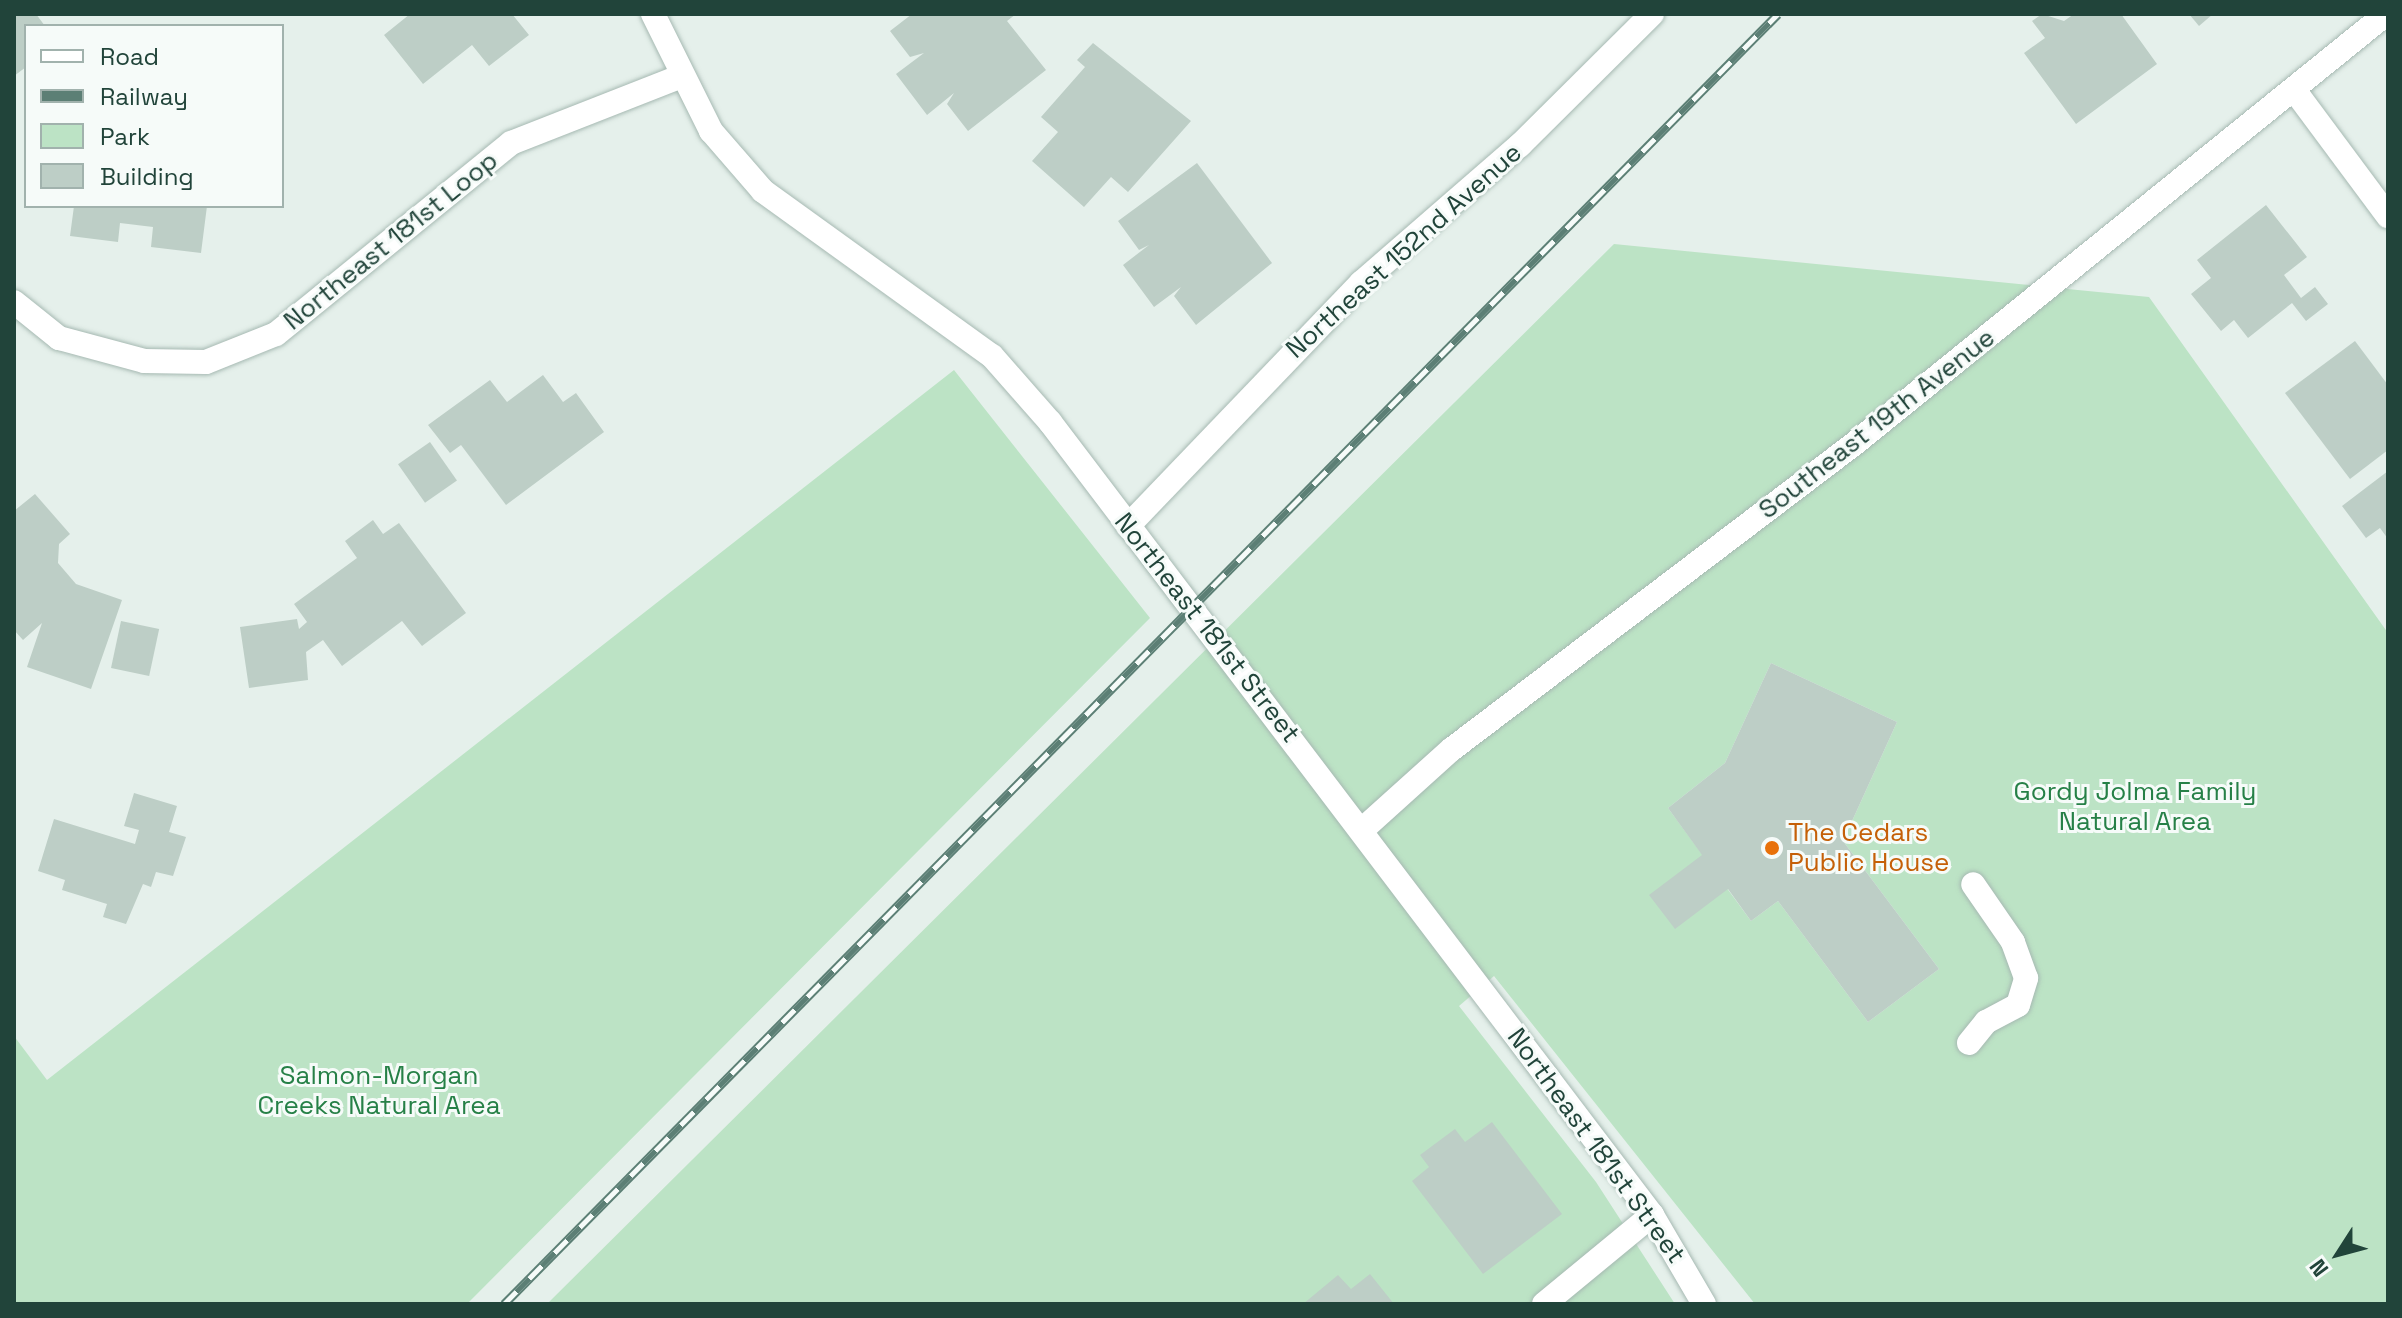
<!DOCTYPE html>
<html>
<head>
<meta charset="utf-8">
<style>
	body { margin:0 }
	#map { position:relative; width:2402px; height:1318px; overflow:hidden; background:#e5f0eb; font-family:"Space Grotesk",sans-serif }
	div>[style] { position:absolute }
	.green>* { inset:0; background:#bce3c5 }
	.building>* { inset:0; background:#bdcec6; transform-origin:0 0 }
	.roads { filter:drop-shadow(0 0 2px #a6b9b2) drop-shadow(0 0 2px #a6b9b2) }
	.minor>* { height:24px; margin:-12px; padding:0 12px; transform-origin:12px; border-radius:12px; background:#fff }
	.rail>* { height:9px; margin-top:-4.5px; transform-origin:0; background:repeating-linear-gradient(90deg,#f6fbf9 0 18px,#5c7f75 0 36px); box-sizing:border-box; border-block:2px solid #5c7f75 }
	.dots>* { width:22px; height:22px; translate:-50% -50%; box-sizing:border-box; border:4px solid #f6fbf9; border-radius:50% }
	span { translate:-50% -50%; white-space:nowrap; text-align:center; line-height:1.15; -webkit-text-stroke:6px #f6fbf9; paint-order:stroke }
	.street-label { font-size:26px; color:#21443a }
	.park-label { font-size:26px; color:#268047 }
	.food-label { font-size:26px; color:#c56008 }
	.left { translate:0 -50%; text-align:left }
	.frame { position:absolute; inset:0; border:16px solid #21443a; pointer-events:none }
	.legend { position:absolute; left:24px; top:24px; width:260px; height:184px; box-sizing:border-box; background:#f6fbf9; border:2px solid #a1b2ad; margin:0; padding:10px 14px; list-style:none; font-size:24px; color:#21443a }
	.legend li { display:flex; align-items:center; gap:16px; height:40px }
	.legend b { width:40px; border:2px solid #a1b2ad }
	.north { position:absolute; left:2298px; top:1214px; width:80px; height:80px; -webkit-text-stroke:6px #f6fbf9; paint-order:stroke; rotate:234deg; font-size:22px; font-weight:700; line-height:32px; text-align:center; color:#21443a }
	.north::after { content:''; display:block; margin:auto; width:28px; height:36px; background:#21443a; clip-path:polygon(50% 0,100% 100%,50% 72%,0 100%) }
</style>
</head>
<body>
<div id="map">
	<div class="green">
		<i style="clip-path:polygon(evenodd,1614px 244px,2149px 297px,2388px 633px,2388px 1304px,1755px 1304px,1494px 976px,1459px 1006px,1596px 1182px,1675px 1304px,547px 1304px,1614px 244px,1771px 663px,1897px 722px,1843px 841px,1939px 969px,1868px 1022px,1778px 901px,1751px 921px,1668px 808px,1725px 763px,1771px 663px)"></i>
		<i style="clip-path:polygon(954px 370px,1150px 618px,467px 1304px,14px 1304px,14px 1036px,47px 1080px)"></i>
	</div>
	<div class="building">
		<i style="clip-path:polygon(14px 14px,36px 14px,45px 26px,26px 26px,26px 67px,14px 76px)"></i>
		<i style="clip-path:polygon(410px 14px,512px 14px,529px 35px,489px 66px,472px 45px,423px 84px,384px 35px)"></i>
		<i style="clip-path:polygon(912px 14px,1016px 14px,1007px 21px,1046px 70px,968px 131px,947px 104px,954px 93px,927px 115px,896px 74px,924px 53px,910px 57px,890px 31px)"></i>
		<i style="clip-path:polygon(2042px 14px,2064px 21px,2074px 14px,2121px 14px,2157px 64px,2076px 124px,2024px 53px,2045px 38px,2032px 21px)"></i>
		<i style="clip-path:polygon(2189px 14px,2213px 14px,2199px 26px)"></i>
		<i style="clip-path:polygon(1093px 43px,1191px 121px,1128px 192px,1111px 177px,1084px 207px,1032px 161px,1058px 132px,1041px 117px,1085px 67px,1077px 60px)"></i>
		<i style="clip-path:polygon(1197px 163px,1272px 263px,1196px 325px,1174px 296px,1181px 287px,1154px 307px,1123px 265px,1149px 245px,1139px 250px,1118px 221px)"></i>
		<i style="clip-path:polygon(2266px 205px,2307px 257px,2284px 275px,2301px 298px,2315px 287px,2328px 304px,2306px 321px,2292px 303px,2248px 338px,2234px 320px,2221px 331px,2191px 294px,2211px 278px,2197px 260px)"></i>
		<i style="clip-path:polygon(74px 206px,207px 206px,201px 253px,151px 247px,153px 227px,120px 223px,118px 242px,70px 236px)"></i>
		<i style="clip-path:polygon(2355px 341px,2388px 385px,2388px 450px,2350px 479px,2285px 393px)"></i>
		<i style="clip-path:polygon(543px 375px,563px 402px,576px 393px,604px 432px,506px 505px,461px 445px,450px 453px,428px 425px,490px 380px,507px 402px)"></i>
		<i style="left:430px;top:442px;width:47px;height:39px;rotate:55deg"></i>
		<i style="clip-path:polygon(2388px 471px,2388px 539px,2380px 528px,2366px 538px,2342px 506px)"></i>
		<i style="clip-path:polygon(35px 494px,70px 534px,59px 544px,58px 563px,76px 584px,122px 600px,91px 689px,27px 667px,42px 623px,23px 640px,14px 630px,14px 511px)"></i>
		<i style="clip-path:polygon(373px 520px,383px 534px,399px 523px,466px 613px,422px 646px,402px 621px,342px 666px,323px 640px,306px 652px,308px 680px,249px 688px,240px 627px,297px 619px,299px 629px,307px 622px,294px 604px,357px 558px,345px 541px)"></i>
		<i style="left:121px;top:621px;width:39px;height:48px;rotate:12deg"></i>
		<i style="clip-path:polygon(1771px 663px,1897px 722px,1843px 841px,1939px 969px,1868px 1022px,1778px 901px,1751px 921px,1728px 889px,1675px 929px,1649px 895px,1702px 855px,1668px 808px,1725px 763px)"></i>
		<i style="clip-path:polygon(134px 793px,177px 806px,169px 832px,186px 837px,173px 876px,156px 872px,151px 887px,143px 884px,126px 924px,103px 917px,107px 904px,62px 890px,65px 880px,38px 871px,54px 819px,135px 844px,139px 830px,124px 826px)"></i>
		<i style="clip-path:polygon(1492px 1122px,1562px 1214px,1483px 1274px,1412px 1181px,1429px 1167px,1420px 1155px,1455px 1129px,1465px 1142px)"></i>
		<i style="clip-path:polygon(1370px 1274px,1394px 1304px,1303px 1304px,1338px 1275px,1351px 1289px)"></i>
	</div>
	<div class="roads">
		<div class="minor">
			<i style="left:653px;top:14px;width:131px;rotate:63.6deg"></i>
			<i style="left:711px;top:131px;width:79px;rotate:49.1deg"></i>
			<i style="left:763px;top:191px;width:282px;rotate:35.8deg"></i>
			<i style="left:992px;top:356px;width:88px;rotate:48.7deg"></i>
			<i style="left:1050px;top:422px;width:996px;rotate:52.8deg"></i>
			<i style="left:1652px;top:1215px;width:103px;rotate:59.7deg"></i>
			<i style="left:2295px;top:91px;width:156px;rotate:53.4deg"></i>
			<i style="left:14px;top:302px;width:58px;rotate:38.7deg"></i>
			<i style="left:59px;top:338px;width:88px;rotate:15.1deg"></i>
			<i style="left:144px;top:361px;width:62px;rotate:0.9deg"></i>
			<i style="left:206px;top:362px;width:75px;rotate:-21.8deg"></i>
			<i style="left:276px;top:334px;width:303px;rotate:-39.1deg"></i>
			<i style="left:511px;top:143px;width:180px;rotate:-21.4deg"></i>
			<i style="left:1128px;top:526px;width:337px;rotate:-46.2deg"></i>
			<i style="left:1361px;top:283px;width:211px;rotate:-41deg"></i>
			<i style="left:1520px;top:145px;width:186px;rotate:-44.8deg"></i>
			<i style="left:1363px;top:829px;width:120px;rotate:-42deg"></i>
			<i style="left:1452px;top:749px;width:505px;rotate:-37.19deg"></i>
			<i style="left:1854px;top:444px;width:684px;rotate:-38.95deg"></i>
			<i style="left:1969px;top:1043px;width:27px;rotate:-51deg"></i>
			<i style="left:1986px;top:1022px;width:36px;rotate:-28deg"></i>
			<i style="left:2018px;top:1005px;width:28px;rotate:-73deg"></i>
			<i style="left:2026px;top:978px;width:38px;rotate:-110deg"></i>
			<i style="left:2013px;top:942px;width:70px;rotate:-124.6deg"></i>
			<i style="left:1544px;top:1304px;width:140px;rotate:-39.5deg"></i>
		</div>
	</div>
	<div class="rail">
		<i style="left:504px;top:1304px;width:1813px;rotate:-45.36deg"></i>
	</div>
	<div class="dots">
		<i style="left:1772px;top:848px;background:#e8710a"></i>
	</div>
	<div class="street-label">
		<span style="left:391px;top:241px;rotate:-39deg">Northeast 181st Loop</span>
		<span style="left:1404px;top:251px;rotate:-42deg">Northeast 152nd Avenue</span>
		<span style="left:1877px;top:424px;rotate:-38deg">Southeast 19th Avenue</span>
		<span style="left:1207px;top:628px;rotate:52deg">Northeast 181st Street</span>
		<span style="left:1596px;top:1146px;rotate:54deg">Northeast 181st Street</span>
	</div>
	<div class="park-label">
		<span style="left:2135px;top:807px">Gordy Jolma Family<br>Natural Area</span>
		<span style="left:379px;top:1091px">Salmon-Morgan<br>Creeks Natural Area</span>
	</div>
	<div class="food-label">
		<span class="left" style="left:1788px;top:848px">The Cedars<br>Public House</span>
	</div>
	<div class="frame"></div>
	<ul class="legend">
	<li><b style="height:10px;background:#fff"></b>Road</li>
	<li><b style="height:10px;background:#5c7f75"></b>Railway</li>
	<li><b style="height:22px;background:#bce3c5"></b>Park</li>
	<li><b style="height:22px;background:#bdcec6"></b>Building</li>
	</ul>
	<div class="north">N</div>
</div>
</body>
</html>
